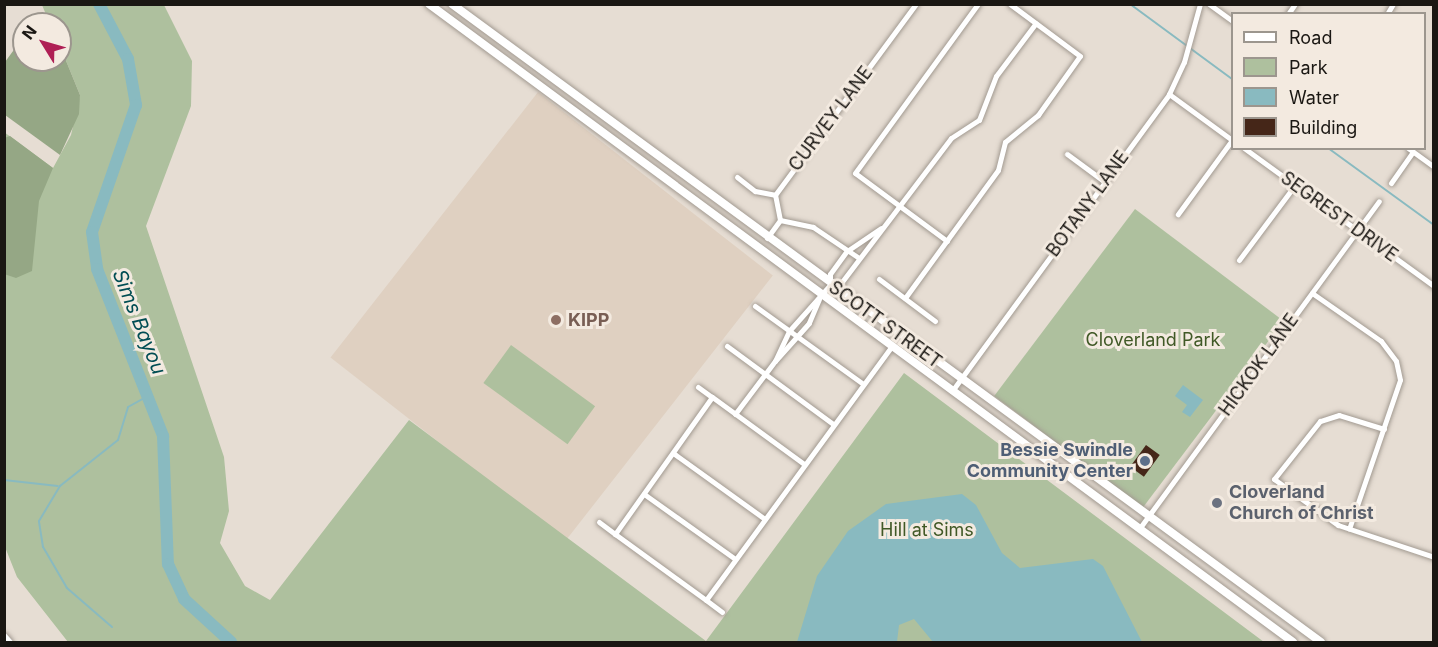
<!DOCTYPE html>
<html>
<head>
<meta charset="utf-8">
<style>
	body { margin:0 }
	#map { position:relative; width:1438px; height:647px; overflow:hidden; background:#e6ddd3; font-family:Inter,sans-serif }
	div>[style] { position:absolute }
	.built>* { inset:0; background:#dfd0c1; transform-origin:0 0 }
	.green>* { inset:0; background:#aec09e; transform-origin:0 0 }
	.forest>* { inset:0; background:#95a785 }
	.water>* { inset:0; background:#89bac0 }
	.stream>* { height:2px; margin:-1px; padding:0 1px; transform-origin:1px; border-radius:1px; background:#89bac0 }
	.river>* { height:12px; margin:-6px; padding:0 6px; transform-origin:6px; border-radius:6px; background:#89bac0 }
	.building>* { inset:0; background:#452618; transform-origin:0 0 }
	.roads { filter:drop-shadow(0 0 2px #a29a91) drop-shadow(0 0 2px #a29a91) }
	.minor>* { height:5px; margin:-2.5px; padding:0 2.5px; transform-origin:2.5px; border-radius:2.5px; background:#fff }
	.secondary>* { height:8px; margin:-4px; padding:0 4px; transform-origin:4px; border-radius:4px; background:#fff }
	.dots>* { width:16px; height:16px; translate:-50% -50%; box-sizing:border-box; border:3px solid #f3eae0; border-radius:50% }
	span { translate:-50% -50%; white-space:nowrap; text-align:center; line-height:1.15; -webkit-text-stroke:6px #f3eae0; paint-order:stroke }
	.street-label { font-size:18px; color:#1a1713 }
	.education-label { font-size:18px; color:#785e54; font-weight:700 }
	.left { translate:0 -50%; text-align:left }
	.park-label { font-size:18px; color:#405926 }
	.service-label { font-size:18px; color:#4e5e75; font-weight:700 }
	.right { translate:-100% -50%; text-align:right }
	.worship-label { font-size:18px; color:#5b616d; font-weight:700 }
	.water-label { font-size:20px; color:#004d53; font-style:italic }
	.frame { position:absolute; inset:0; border:6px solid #1a1713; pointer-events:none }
	.legend { position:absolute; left:1231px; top:12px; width:195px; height:138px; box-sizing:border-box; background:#f3eae0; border:2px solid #9c968e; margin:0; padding:8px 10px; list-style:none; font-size:18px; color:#1a1713 }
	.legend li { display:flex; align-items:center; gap:12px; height:30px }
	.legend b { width:30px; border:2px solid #9c968e }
	.north { position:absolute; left:12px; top:12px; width:60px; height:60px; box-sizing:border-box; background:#f3eae0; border:2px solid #9c968e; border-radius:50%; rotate:307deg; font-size:16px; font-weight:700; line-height:24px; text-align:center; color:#1a1713 }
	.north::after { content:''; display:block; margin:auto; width:21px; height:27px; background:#af1f55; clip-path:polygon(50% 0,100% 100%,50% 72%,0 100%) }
</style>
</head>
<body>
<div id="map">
	<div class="built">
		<i style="left:538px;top:92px;width:298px;height:337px;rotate:38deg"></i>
	</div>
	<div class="green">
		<i style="clip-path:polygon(42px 5px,164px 5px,192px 61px,191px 106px,146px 226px,224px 457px,229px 511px,220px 543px,245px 586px,270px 600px,409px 420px,706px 641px,904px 373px,1264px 642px,68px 642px,17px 577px,5px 547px,4px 132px,53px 168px,71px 135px,80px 95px,60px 46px,60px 24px,50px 24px)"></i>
		<i style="left:1135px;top:209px;width:186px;height:234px;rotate:37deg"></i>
		<i style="left:511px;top:345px;width:104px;height:47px;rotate:36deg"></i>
	</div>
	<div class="forest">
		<i style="clip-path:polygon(24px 36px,24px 60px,60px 60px,60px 46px,80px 95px,79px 114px,60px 155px,5px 115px,5px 62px)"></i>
		<i style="clip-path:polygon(10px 136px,53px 168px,39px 201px,32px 271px,16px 278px,4px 274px,4px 138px)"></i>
	</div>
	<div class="water">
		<i style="clip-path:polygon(1183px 385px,1203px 400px,1190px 417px,1182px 412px,1187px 405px,1175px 396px)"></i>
		<i style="clip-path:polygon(962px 494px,976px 505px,1002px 553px,1020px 568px,1093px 559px,1103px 566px,1142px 642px,933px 642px,914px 619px,899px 625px,897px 642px,797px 642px,817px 576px,848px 531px,886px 504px)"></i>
	</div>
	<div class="stream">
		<i style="left:1130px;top:4px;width:127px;rotate:36.3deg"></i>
		<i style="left:1328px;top:148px;width:131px;rotate:36deg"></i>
		<i style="left:4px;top:480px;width:54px;rotate:6.3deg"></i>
		<i style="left:112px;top:627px;width:60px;rotate:-139.1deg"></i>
		<i style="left:67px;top:588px;width:48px;rotate:-120.3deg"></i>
		<i style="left:43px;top:547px;width:26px;rotate:-99deg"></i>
		<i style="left:39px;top:521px;width:41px;rotate:-59deg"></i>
		<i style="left:60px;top:486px;width:74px;rotate:-38.4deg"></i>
		<i style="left:118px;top:440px;width:34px;rotate:-73deg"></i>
		<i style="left:128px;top:407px;width:21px;rotate:-29deg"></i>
	</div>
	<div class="river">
		<i style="left:99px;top:4px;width:62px;rotate:62.2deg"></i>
		<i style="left:128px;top:59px;width:47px;rotate:80.1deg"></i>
		<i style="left:136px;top:105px;width:134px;rotate:109.1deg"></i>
		<i style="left:92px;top:232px;width:37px;rotate:82deg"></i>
		<i style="left:97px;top:269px;width:180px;rotate:68.4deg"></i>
		<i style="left:163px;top:436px;width:128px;rotate:87.8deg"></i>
		<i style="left:168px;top:564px;width:38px;rotate:65deg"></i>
		<i style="left:184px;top:599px;width:64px;rotate:42.5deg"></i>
	</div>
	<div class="building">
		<i style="left:1146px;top:445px;width:17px;height:27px;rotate:36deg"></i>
	</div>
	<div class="roads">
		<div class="minor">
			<i style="left:1209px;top:4px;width:29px;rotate:36deg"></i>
			<i style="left:1288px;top:14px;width:12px;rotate:-55deg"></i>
			<i style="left:1387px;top:14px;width:12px;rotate:-59deg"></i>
			<i style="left:1169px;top:94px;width:78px;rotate:36.1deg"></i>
			<i style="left:1232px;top:140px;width:92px;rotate:126.1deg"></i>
			<i style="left:1244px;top:148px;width:235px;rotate:36deg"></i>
			<i style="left:1408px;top:148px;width:32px;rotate:36deg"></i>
			<i style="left:1067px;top:154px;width:47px;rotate:36.4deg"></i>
			<i style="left:737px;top:177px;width:23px;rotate:38deg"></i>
			<i style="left:755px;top:191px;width:20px;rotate:11deg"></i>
			<i style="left:1391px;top:183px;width:38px;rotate:-55deg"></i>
			<i style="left:780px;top:220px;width:34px;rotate:12deg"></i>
			<i style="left:813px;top:227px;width:55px;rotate:34deg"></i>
			<i style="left:767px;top:238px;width:22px;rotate:-54deg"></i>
			<i style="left:780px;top:220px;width:25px;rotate:-101deg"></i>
			<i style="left:775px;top:195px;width:237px;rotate:-53.6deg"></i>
			<i style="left:947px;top:241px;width:114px;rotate:-143.5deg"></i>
			<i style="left:855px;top:173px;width:209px;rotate:-54deg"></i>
			<i style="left:1239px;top:260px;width:94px;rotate:-53.3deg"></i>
			<i style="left:879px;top:279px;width:70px;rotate:36.9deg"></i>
			<i style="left:834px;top:284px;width:7px;rotate:-8deg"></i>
			<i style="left:841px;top:283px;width:182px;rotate:-52.8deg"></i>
			<i style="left:951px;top:138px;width:33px;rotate:-33deg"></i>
			<i style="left:979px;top:120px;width:47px;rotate:-68.9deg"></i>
			<i style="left:996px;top:76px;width:66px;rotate:-53deg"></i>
			<i style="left:1312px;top:293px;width:84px;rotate:34.8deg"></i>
			<i style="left:1381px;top:341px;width:25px;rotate:53deg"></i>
			<i style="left:1396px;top:361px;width:19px;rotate:78deg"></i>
			<i style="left:1400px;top:380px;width:157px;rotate:108.9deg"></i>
			<i style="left:905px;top:298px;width:158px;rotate:-54deg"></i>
			<i style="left:998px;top:170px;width:29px;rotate:-76deg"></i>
			<i style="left:1005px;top:142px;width:43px;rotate:-39.3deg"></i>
			<i style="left:1038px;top:115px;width:72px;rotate:-54.6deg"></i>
			<i style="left:1080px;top:56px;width:87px;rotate:-143.4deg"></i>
			<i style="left:819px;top:299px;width:26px;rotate:113deg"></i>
			<i style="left:809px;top:323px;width:51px;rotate:131.8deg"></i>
			<i style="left:775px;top:361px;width:33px;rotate:-65deg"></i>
			<i style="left:789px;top:331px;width:62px;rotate:-48.3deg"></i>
			<i style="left:830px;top:285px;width:11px;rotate:-90deg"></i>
			<i style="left:830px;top:274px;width:29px;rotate:-54deg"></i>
			<i style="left:847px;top:251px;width:41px;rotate:-34.1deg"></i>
			<i style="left:755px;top:306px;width:133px;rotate:35.8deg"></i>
			<i style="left:727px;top:346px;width:132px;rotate:36.3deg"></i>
			<i style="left:698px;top:387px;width:17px;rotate:36deg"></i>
			<i style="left:952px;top:391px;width:368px;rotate:-53.8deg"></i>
			<i style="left:1169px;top:94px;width:35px;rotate:-65deg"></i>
			<i style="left:1184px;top:62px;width:60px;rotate:-74.6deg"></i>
			<i style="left:735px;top:414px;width:66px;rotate:-53deg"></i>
			<i style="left:1384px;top:429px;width:47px;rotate:-162.7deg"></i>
			<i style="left:1339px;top:415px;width:20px;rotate:162deg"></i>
			<i style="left:1320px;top:421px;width:74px;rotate:128.4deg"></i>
			<i style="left:1274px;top:479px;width:79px;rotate:35.7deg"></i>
			<i style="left:1338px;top:525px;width:101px;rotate:18.4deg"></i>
			<i style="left:673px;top:453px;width:113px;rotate:35.7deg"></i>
			<i style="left:804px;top:464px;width:114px;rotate:-143.9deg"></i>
			<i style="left:712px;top:397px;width:168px;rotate:125.3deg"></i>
			<i style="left:615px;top:534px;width:112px;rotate:36deg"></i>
			<i style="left:706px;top:600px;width:315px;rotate:-53.8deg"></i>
			<i style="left:644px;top:494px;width:112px;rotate:35.5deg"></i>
			<i style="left:599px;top:522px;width:20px;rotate:37deg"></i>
			<i style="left:1139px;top:529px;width:406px;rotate:-53.8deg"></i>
			<i style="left:706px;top:600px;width:20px;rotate:37deg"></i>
			<i style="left:4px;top:635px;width:9px;rotate:49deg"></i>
		</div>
		<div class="secondary">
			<i style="left:429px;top:4px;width:1074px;rotate:36.44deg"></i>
			<i style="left:452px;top:4px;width:1078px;rotate:36.29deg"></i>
		</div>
	</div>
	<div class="dots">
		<i style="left:556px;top:320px;background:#8d6e63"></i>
		<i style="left:1145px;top:461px;background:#5c6f8a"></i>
		<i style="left:1217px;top:503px;background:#6b7280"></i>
	</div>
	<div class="street-label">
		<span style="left:831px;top:119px;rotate:-53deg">CURVEY LANE</span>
		<span style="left:1088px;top:204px;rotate:-54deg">BOTANY LANE</span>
		<span style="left:1339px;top:217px;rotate:36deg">SEGREST DRIVE</span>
		<span style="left:885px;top:325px;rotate:36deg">SCOTT STREET</span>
		<span style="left:1259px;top:365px;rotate:-54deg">HICKOK LANE</span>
	</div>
	<div class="education-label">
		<span class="left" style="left:568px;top:320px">KIPP</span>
	</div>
	<div class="park-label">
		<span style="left:1153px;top:340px">Cloverland Park</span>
		<span style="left:927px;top:530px">Hill at Sims</span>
	</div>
	<div class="service-label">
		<span class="right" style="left:1133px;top:461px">Bessie Swindle<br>Community Center</span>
	</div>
	<div class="worship-label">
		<span class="left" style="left:1229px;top:503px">Cloverland<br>Church of Christ</span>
	</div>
	<div class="water-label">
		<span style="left:139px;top:322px;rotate:68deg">Sims Bayou</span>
	</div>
	<div class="frame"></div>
	<ul class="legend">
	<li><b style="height:8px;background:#fff"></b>Road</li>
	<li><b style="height:16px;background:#aec09e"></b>Park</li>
	<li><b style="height:16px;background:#89bac0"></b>Water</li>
	<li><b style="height:16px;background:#452618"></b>Building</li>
	</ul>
	<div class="north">N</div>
</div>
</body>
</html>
